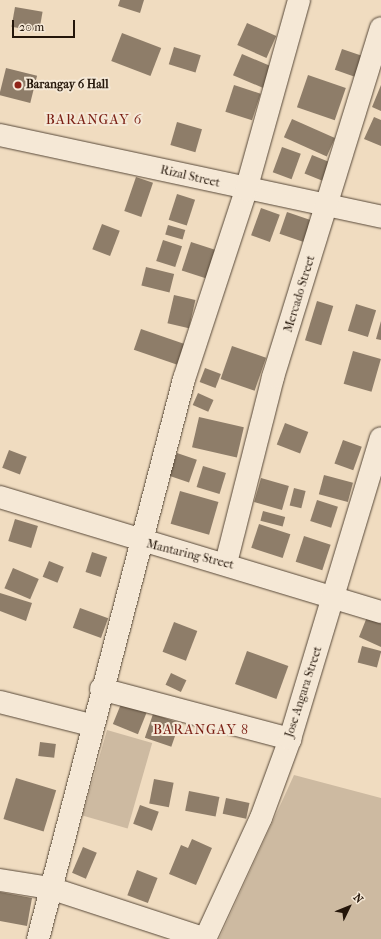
<!DOCTYPE html>
<html>
<head>
<meta charset="utf-8">
<style>
	body { margin:0 }
	#map { position:relative; width:381px; height:939px; overflow:hidden; background:#f0dcc0; font-family:"IM FELL French Canon",serif }
	div>[style] { position:absolute }
	.green>* { inset:0; background:#cdbaa1; transform-origin:0 0 }
	.building>* { inset:0; background:#8e7d69; transform-origin:0 0 }
	.roads { filter:drop-shadow(0 0 1px #574838) drop-shadow(0 0 1px #574838) }
	.minor>* { height:22px; margin:-11px; padding:0 11px; transform-origin:11px; border-radius:11px; background:#f5e8d6 }
	.dots>* { width:11px; height:11px; translate:-50% -50%; box-sizing:border-box; border:2px solid #f5e8d6; border-radius:50% }
	span { translate:-50% -50%; white-space:nowrap; text-align:center; line-height:1.15; -webkit-text-stroke:4px #f5e8d6; paint-order:stroke }
	.poi-label { font-size:12px; color:#24160a; font-weight:700 }
	.left { translate:0 -50%; text-align:left }
	.street-label { font-size:12px; color:#24160a }
	.quarter-label { font-size:14px; color:#7a1f14; letter-spacing:1px }
	.north { position:absolute; left:329px; top:887px; width:40px; height:40px; -webkit-text-stroke:3px #f5e8d6; paint-order:stroke; rotate:47deg; font-size:11px; font-weight:700; line-height:16px; text-align:center; color:#24160a }
	.north::after { content:''; display:block; margin:auto; width:14px; height:18px; background:#24160a; clip-path:polygon(50% 0,100% 100%,50% 72%,0 100%) }
	.scale { position:absolute; left:12px; top:20px; width:63px; height:18px; box-sizing:border-box; border:2px solid #24160a; border-top:0; padding-left:5px; font-size:12px; line-height:14px; white-space:nowrap; color:#24160a; -webkit-text-stroke:3px #f5e8d6; paint-order:stroke }
</style>
</head>
<body>
<div id="map">
	<div class="green">
		<i style="left:107px;top:730px;width:47px;height:89px;rotate:16deg"></i>
		<i style="clip-path:polygon(294px 775px,381px 798px,381px 939px,219px 939px)"></i>
	</div>
	<div class="building">
		<i style="clip-path:polygon(120px 0,144px 0,140px 13px,118px 6px)"></i>
		<i style="left:15px;top:7px;width:28px;height:20px;rotate:10deg"></i>
		<i style="left:247px;top:23px;width:32px;height:24px;rotate:24deg"></i>
		<i style="left:122px;top:33px;width:42px;height:30px;rotate:21deg"></i>
		<i style="left:174px;top:47px;width:28px;height:18px;rotate:17deg"></i>
		<i style="left:342px;top:49px;width:21px;height:22px;rotate:19deg"></i>
		<i style="left:242px;top:54px;width:36px;height:23px;rotate:23deg"></i>
		<i style="left:6px;top:68px;width:32px;height:28px;rotate:14deg"></i>
		<i style="left:308px;top:75px;width:40px;height:34px;rotate:19deg"></i>
		<i style="left:234px;top:85px;width:28px;height:28px;rotate:18deg"></i>
		<i style="clip-path:polygon(381px 85px,381px 111px,372px 107px)"></i>
		<i style="clip-path:polygon(374px 117px,381px 120px,381px 146px,364px 139px)"></i>
		<i style="left:292px;top:119px;width:47px;height:20px;rotate:24deg"></i>
		<i style="left:177px;top:122px;width:26px;height:24px;rotate:16deg"></i>
		<i style="left:282px;top:147px;width:20px;height:27px;rotate:20deg"></i>
		<i style="left:312px;top:155px;width:24px;height:20px;rotate:22deg"></i>
		<i style="left:136px;top:177px;width:18px;height:36px;rotate:19deg"></i>
		<i style="left:177px;top:194px;width:19px;height:27px;rotate:18deg"></i>
		<i style="left:261px;top:208px;width:20px;height:29px;rotate:20deg"></i>
		<i style="left:287px;top:212px;width:31px;height:23px;rotate:19deg"></i>
		<i style="left:102px;top:224px;width:19px;height:27px;rotate:21deg"></i>
		<i style="left:168px;top:225px;width:18px;height:10px;rotate:16deg"></i>
		<i style="left:163px;top:240px;width:20px;height:22px;rotate:18deg"></i>
		<i style="left:191px;top:242px;width:26px;height:30px;rotate:18deg"></i>
		<i style="left:146px;top:267px;width:29px;height:19px;rotate:14deg"></i>
		<i style="left:174px;top:295px;width:22px;height:29px;rotate:13deg"></i>
		<i style="left:317px;top:301px;width:17px;height:41px;rotate:17deg"></i>
		<i style="left:356px;top:304px;width:21px;height:28px;rotate:17deg"></i>
		<i style="clip-path:polygon(381px 321px,381px 340px,376px 339px)"></i>
		<i style="left:141px;top:329px;width:46px;height:22px;rotate:19deg"></i>
		<i style="left:232px;top:346px;width:36px;height:35px;rotate:19deg"></i>
		<i style="left:353px;top:351px;width:29px;height:34px;rotate:16deg"></i>
		<i style="left:205px;top:368px;width:17px;height:15px;rotate:21deg"></i>
		<i style="left:198px;top:393px;width:17px;height:13px;rotate:24deg"></i>
		<i style="left:199px;top:417px;width:46px;height:31px;rotate:13deg"></i>
		<i style="left:285px;top:423px;width:25px;height:23px;rotate:21deg"></i>
		<i style="left:343px;top:440px;width:20px;height:25px;rotate:20deg"></i>
		<i style="left:9px;top:450px;width:19px;height:19px;rotate:21deg"></i>
		<i style="left:177px;top:453px;width:21px;height:24px;rotate:19deg"></i>
		<i style="left:203px;top:466px;width:24px;height:22px;rotate:17deg"></i>
		<i style="left:324px;top:475px;width:30px;height:20px;rotate:15deg"></i>
		<i style="left:261px;top:478px;width:29px;height:25px;rotate:16deg"></i>
		<i style="left:294px;top:488px;width:12px;height:18px;rotate:14deg"></i>
		<i style="left:180px;top:491px;width:40px;height:34px;rotate:16deg"></i>
		<i style="left:317px;top:500px;width:22px;height:22px;rotate:18deg"></i>
		<i style="left:263px;top:511px;width:23px;height:10px;rotate:15deg"></i>
		<i style="left:15px;top:519px;width:24px;height:23px;rotate:17deg"></i>
		<i style="left:259px;top:524px;width:33px;height:25px;rotate:18deg"></i>
		<i style="left:304px;top:536px;width:28px;height:27px;rotate:18deg"></i>
		<i style="left:92px;top:552px;width:16px;height:21px;rotate:18deg"></i>
		<i style="left:49px;top:561px;width:16px;height:17px;rotate:22deg"></i>
		<i style="left:13px;top:568px;width:28px;height:22px;rotate:23deg"></i>
		<i style="clip-path:polygon(0 593px,32px 603px,26px 621px,0 611px)"></i>
		<i style="left:80px;top:608px;width:30px;height:21px;rotate:20deg"></i>
		<i style="clip-path:polygon(367px 617px,381px 622px,381px 647px,359px 637px)"></i>
		<i style="left:174px;top:622px;width:25px;height:32px;rotate:21deg"></i>
		<i style="left:362px;top:646px;width:20px;height:17px;rotate:15deg"></i>
		<i style="left:247px;top:651px;width:44px;height:35px;rotate:20deg"></i>
		<i style="left:171px;top:673px;width:17px;height:13px;rotate:25deg"></i>
		<i style="left:123px;top:699px;width:27px;height:27px;rotate:22deg"></i>
		<i style="left:153px;top:714px;width:28px;height:25px;rotate:19deg"></i>
		<i style="left:40px;top:742px;width:16px;height:14px;rotate:7deg"></i>
		<i style="left:16px;top:778px;width:42px;height:43px;rotate:17deg"></i>
		<i style="left:154px;top:779px;width:20px;height:25px;rotate:11deg"></i>
		<i style="left:189px;top:791px;width:31px;height:20px;rotate:11deg"></i>
		<i style="left:226px;top:798px;width:24px;height:16px;rotate:12deg"></i>
		<i style="left:140px;top:805px;width:20px;height:20px;rotate:20deg"></i>
		<i style="clip-path:polygon(192px 839px,212px 848px,196px 885px,169px 874px,181px 845px,188px 848px)"></i>
		<i style="left:83px;top:847px;width:15px;height:28px;rotate:23deg"></i>
		<i style="left:137px;top:870px;width:22px;height:27px;rotate:21deg"></i>
		<i style="clip-path:polygon(0 892px,32px 898px,27px 926px,0 921px)"></i>
	</div>
	<div class="roads">
		<div class="minor">
			<i style="left:0;top:135px;width:390px;rotate:12.1deg"></i>
			<i style="left:0;top:497px;width:398px;rotate:16.8deg"></i>
			<i style="left:226px;top:563px;width:192px;rotate:-75.8deg"></i>
			<i style="left:273px;top:377px;width:365px;rotate:-72.8deg"></i>
			<i style="left:101px;top:689px;width:196px;rotate:14.8deg"></i>
			<i style="left:0;top:702px;width:94px;rotate:14.2deg"></i>
			<i style="left:0;top:880px;width:51px;rotate:9.1deg"></i>
			<i style="left:50px;top:888px;width:164px;rotate:18.1deg"></i>
			<i style="left:38px;top:939px;width:579px;rotate:-75.39deg"></i>
			<i style="left:184px;top:379px;width:199px;rotate:-71.8deg"></i>
			<i style="left:246px;top:190px;width:197px;rotate:-74.4deg"></i>
			<i style="left:205px;top:939px;width:133px;rotate:-65.2deg"></i>
			<i style="left:261px;top:818px;width:84px;rotate:-69.8deg"></i>
			<i style="left:290px;top:739px;width:314px;rotate:-73.2deg"></i>
		</div>
	</div>
	<div class="dots">
		<i style="left:18px;top:85px;background:#8f2418"></i>
	</div>
	<div class="poi-label">
		<span class="left" style="left:26px;top:85px">Barangay 6 Hall</span>
	</div>
	<div class="street-label">
		<span style="left:190px;top:177px;rotate:13deg">Rizal Street</span>
		<span style="left:300px;top:294px;rotate:-73deg">Mercado Street</span>
		<span style="left:190px;top:555px;rotate:14deg">Mantaring Street</span>
		<span style="left:304px;top:692px;rotate:-72deg">Jose Angara Street</span>
	</div>
	<div class="quarter-label">
		<span style="left:94px;top:120px">BARANGAY 6</span>
		<span style="left:201px;top:730px">BARANGAY 8</span>
	</div>
	<div class="north">N</div>
	<div class="scale">20 m</div>
</div>
</body>
</html>
